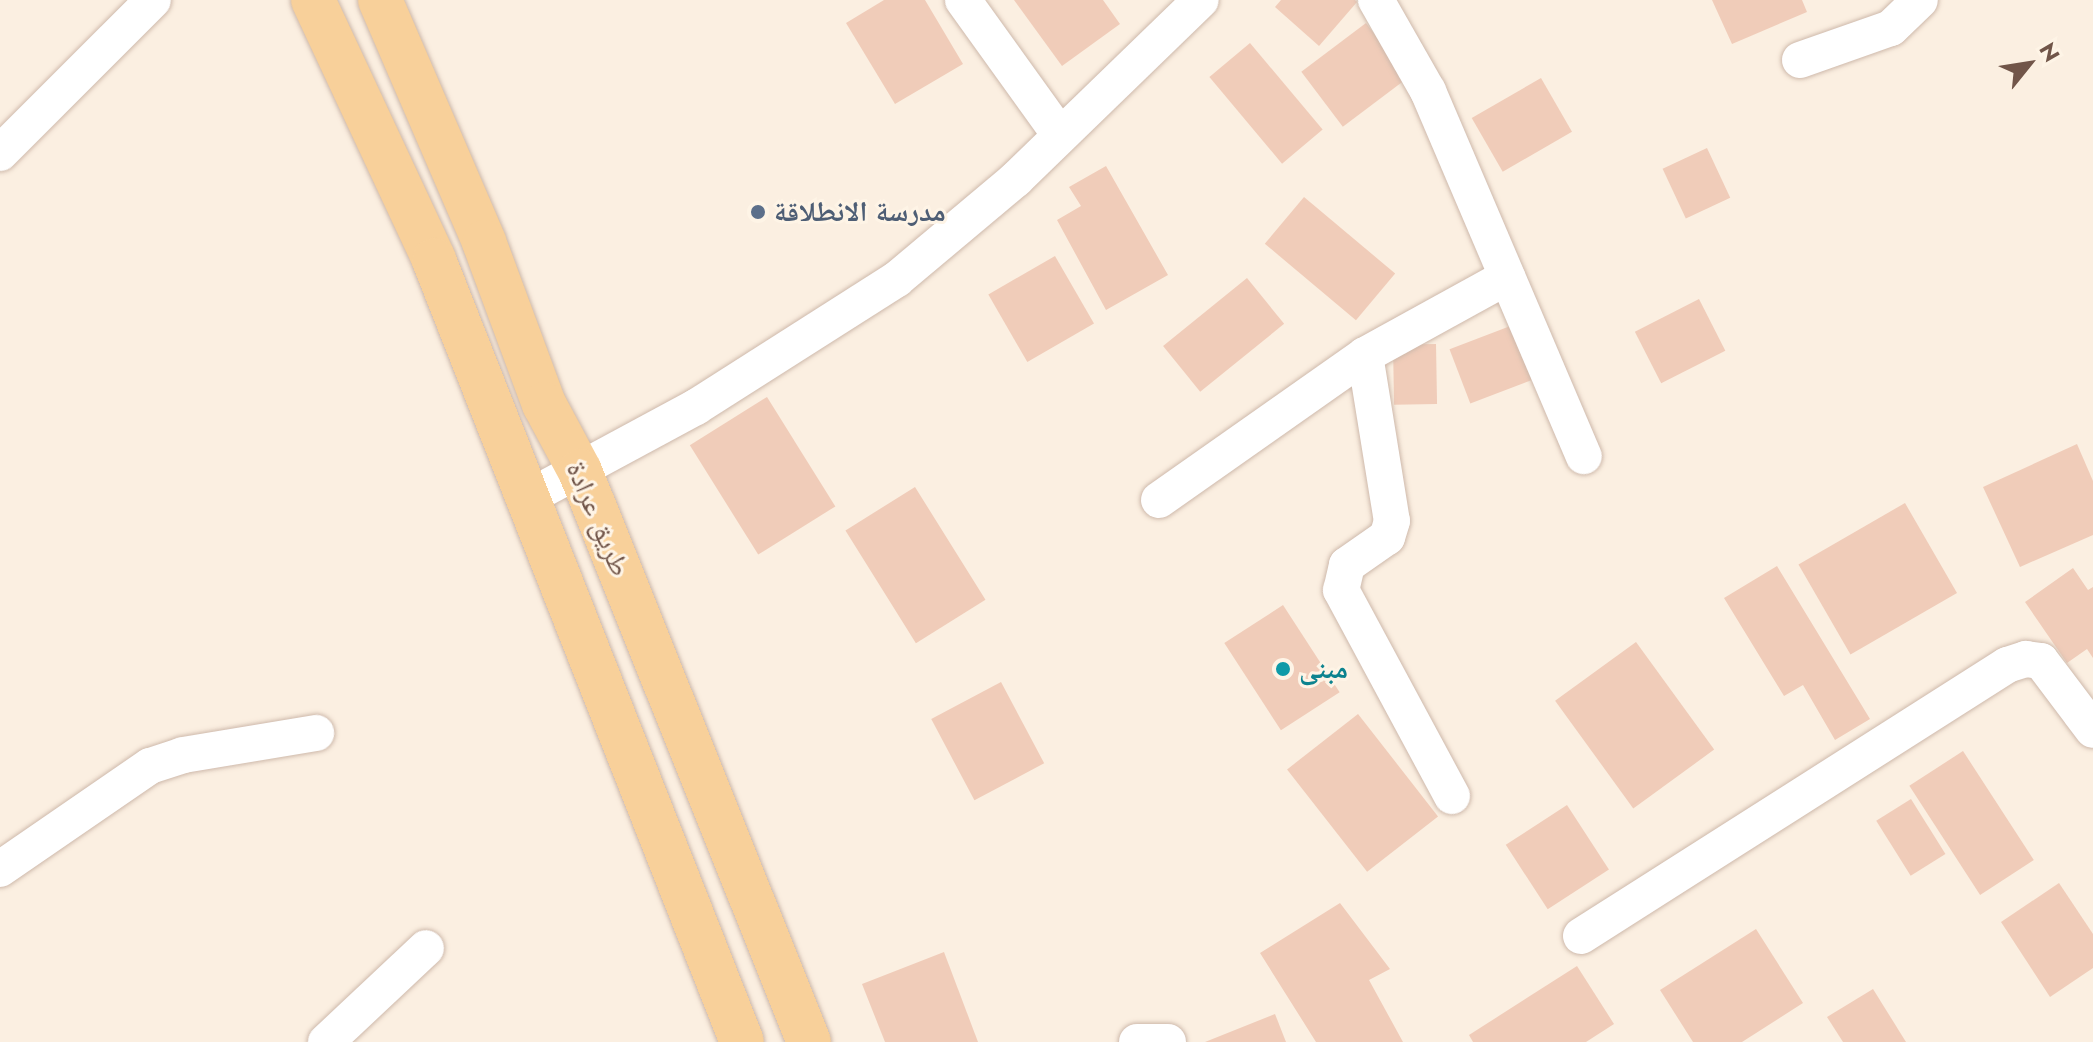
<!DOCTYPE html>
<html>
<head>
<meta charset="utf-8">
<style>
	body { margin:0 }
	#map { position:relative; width:2093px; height:1042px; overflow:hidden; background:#fbefe1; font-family:Jost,"Noto Naskh Arabic",sans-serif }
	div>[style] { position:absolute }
	.building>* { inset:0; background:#f0ccb9; transform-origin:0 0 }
	.roads { filter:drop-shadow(0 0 2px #ceb9ab) drop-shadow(0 0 2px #ceb9ab) }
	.minor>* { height:36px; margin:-18px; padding:0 18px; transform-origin:18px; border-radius:18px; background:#fff }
	.primary>* { height:44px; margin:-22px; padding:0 22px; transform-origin:22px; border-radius:22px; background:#f8d09a }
	.dots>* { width:22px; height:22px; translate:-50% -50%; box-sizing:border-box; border:4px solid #fef4e6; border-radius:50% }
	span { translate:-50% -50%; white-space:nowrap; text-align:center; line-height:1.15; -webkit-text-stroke:6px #fef4e6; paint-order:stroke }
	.service-label { font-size:28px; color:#4e5e75; font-weight:700 }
	.left { translate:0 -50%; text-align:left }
	.street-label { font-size:28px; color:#715549 }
	.culture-label { font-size:28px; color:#0d838f; font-weight:700 }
	.north { position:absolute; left:1989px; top:24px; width:80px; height:80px; -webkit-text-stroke:6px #fef4e6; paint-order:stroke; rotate:60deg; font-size:22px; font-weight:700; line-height:32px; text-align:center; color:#715549 }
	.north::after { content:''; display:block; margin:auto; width:28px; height:36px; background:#715549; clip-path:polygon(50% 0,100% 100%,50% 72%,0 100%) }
</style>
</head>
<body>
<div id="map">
	<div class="building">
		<i style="clip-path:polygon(884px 0,925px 0,963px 64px,895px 104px,846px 23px)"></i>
		<i style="clip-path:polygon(1014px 0,1103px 0,1120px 24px,1062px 66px)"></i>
		<i style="clip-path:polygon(1281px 0,1355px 0,1357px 2px,1319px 46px,1275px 7px)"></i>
		<i style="clip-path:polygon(1712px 0,1802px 0,1807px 12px,1732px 44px)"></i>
		<i style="left:1366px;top:23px;width:69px;height:81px;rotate:53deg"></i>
		<i style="left:1250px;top:43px;width:113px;height:53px;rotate:50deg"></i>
		<i style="left:1541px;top:78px;width:62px;height:80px;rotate:60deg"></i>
		<i style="left:1707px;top:148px;width:55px;height:49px;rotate:65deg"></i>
		<i style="clip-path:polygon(1106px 166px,1168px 275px,1106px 310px,1057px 220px,1081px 206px,1069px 187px)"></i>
		<i style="left:1304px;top:197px;width:119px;height:61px;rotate:40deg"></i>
		<i style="left:1055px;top:256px;width:78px;height:77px;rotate:60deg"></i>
		<i style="left:1247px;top:278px;width:59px;height:108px;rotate:51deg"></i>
		<i style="left:1699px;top:299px;width:58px;height:72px;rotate:63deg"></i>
		<i style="left:1513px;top:325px;width:58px;height:68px;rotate:69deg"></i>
		<i style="left:1436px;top:344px;width:60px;height:43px;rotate:89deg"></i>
		<i style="left:767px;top:397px;width:129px;height:91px;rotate:58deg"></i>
		<i style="clip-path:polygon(2077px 444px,2093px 481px,2093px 535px,2020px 567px,1983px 487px)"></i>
		<i style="left:915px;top:487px;width:133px;height:82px;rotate:58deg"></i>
		<i style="left:1905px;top:503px;width:104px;height:123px;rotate:60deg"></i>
		<i style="clip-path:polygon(1777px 566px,1870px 719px,1835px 740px,1803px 685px,1784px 696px,1724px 598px)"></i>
		<i style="clip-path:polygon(2073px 568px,2088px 590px,2093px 587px,2093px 658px,2087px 649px,2067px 663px,2025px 602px)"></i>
		<i style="left:1283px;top:605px;width:104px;height:70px;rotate:57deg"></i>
		<i style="left:1636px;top:642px;width:133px;height:100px;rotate:54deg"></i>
		<i style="left:1001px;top:682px;width:92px;height:79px;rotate:62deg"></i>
		<i style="left:1358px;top:714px;width:130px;height:90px;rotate:52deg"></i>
		<i style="left:1963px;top:751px;width:130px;height:64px;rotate:57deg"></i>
		<i style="left:1911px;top:799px;width:65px;height:41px;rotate:58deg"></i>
		<i style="left:1567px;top:805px;width:77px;height:73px;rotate:57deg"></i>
		<i style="clip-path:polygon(2059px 883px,2093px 934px,2093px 968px,2050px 997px,2001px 922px)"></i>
		<i style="clip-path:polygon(1340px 903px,1390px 969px,1369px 980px,1403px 1042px,1316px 1042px,1260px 953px)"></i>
		<i style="clip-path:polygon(1756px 929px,1803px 1003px,1742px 1042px,1693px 1042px,1660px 990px)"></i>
		<i style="clip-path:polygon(944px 952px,978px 1042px,885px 1042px,862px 984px)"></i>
		<i style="clip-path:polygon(1577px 966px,1614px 1024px,1586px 1042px,1473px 1042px,1469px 1035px)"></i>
		<i style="clip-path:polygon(1873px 989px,1906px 1042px,1843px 1042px,1827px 1017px)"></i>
		<i style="clip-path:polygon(1275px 1014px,1286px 1042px,1205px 1042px)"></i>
	</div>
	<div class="roads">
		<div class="minor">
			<i style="left:963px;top:0;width:166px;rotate:54.3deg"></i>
			<i style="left:1376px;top:0;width:105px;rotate:60.3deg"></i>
			<i style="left:1428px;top:91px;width:397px;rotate:66.9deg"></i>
			<i style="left:1800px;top:60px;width:96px;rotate:-19.4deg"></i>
			<i style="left:1891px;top:28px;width:40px;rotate:-44deg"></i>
			<i style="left:0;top:153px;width:216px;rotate:-45deg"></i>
			<i style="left:1365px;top:355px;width:168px;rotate:80.8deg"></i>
			<i style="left:1392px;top:521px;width:17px;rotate:107deg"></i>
			<i style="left:1387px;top:537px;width:49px;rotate:145deg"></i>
			<i style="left:1347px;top:565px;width:26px;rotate:103deg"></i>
			<i style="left:1341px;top:590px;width:234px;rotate:61.7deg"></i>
			<i style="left:527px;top:498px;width:192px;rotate:-28.3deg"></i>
			<i style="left:696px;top:407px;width:238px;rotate:-32.5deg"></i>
			<i style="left:897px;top:279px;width:155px;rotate:-40deg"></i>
			<i style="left:1016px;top:179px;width:257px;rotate:-44.1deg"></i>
			<i style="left:1159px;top:500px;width:252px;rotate:-35.1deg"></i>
			<i style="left:1365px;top:355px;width:162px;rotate:-28.8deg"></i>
			<i style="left:0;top:869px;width:182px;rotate:-34.5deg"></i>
			<i style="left:150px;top:766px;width:35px;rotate:-18deg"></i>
			<i style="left:183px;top:755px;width:135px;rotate:-9.4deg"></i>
			<i style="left:1581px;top:936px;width:505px;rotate:-32.46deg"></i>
			<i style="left:2007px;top:665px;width:20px;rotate:-18deg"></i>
			<i style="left:2026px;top:659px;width:15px;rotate:8deg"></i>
			<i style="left:2041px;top:661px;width:86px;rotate:53deg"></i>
			<i style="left:326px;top:1042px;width:137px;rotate:-43.2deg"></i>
			<i style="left:1137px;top:1042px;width:31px"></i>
		</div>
		<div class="primary">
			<i style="left:313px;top:0;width:287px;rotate:65deg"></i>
			<i style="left:434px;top:260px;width:840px;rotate:68.5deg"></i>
			<i style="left:380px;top:0;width:263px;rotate:66.7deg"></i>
			<i style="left:484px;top:242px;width:173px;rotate:69.7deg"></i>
			<i style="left:544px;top:404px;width:76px;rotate:61.8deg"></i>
			<i style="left:580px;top:471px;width:615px;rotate:68.15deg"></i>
		</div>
	</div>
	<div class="dots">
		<i style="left:758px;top:212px;background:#5c6f8a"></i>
		<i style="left:1283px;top:669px;background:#0f9aa8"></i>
	</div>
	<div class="service-label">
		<span class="left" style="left:774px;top:212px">مدرسة الانطلاقة</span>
	</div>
	<div class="street-label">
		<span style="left:598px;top:519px;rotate:67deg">طريق عرادة</span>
	</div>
	<div class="culture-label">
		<span class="left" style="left:1299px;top:669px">مبنى</span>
	</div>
	<div class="north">N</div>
</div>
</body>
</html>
